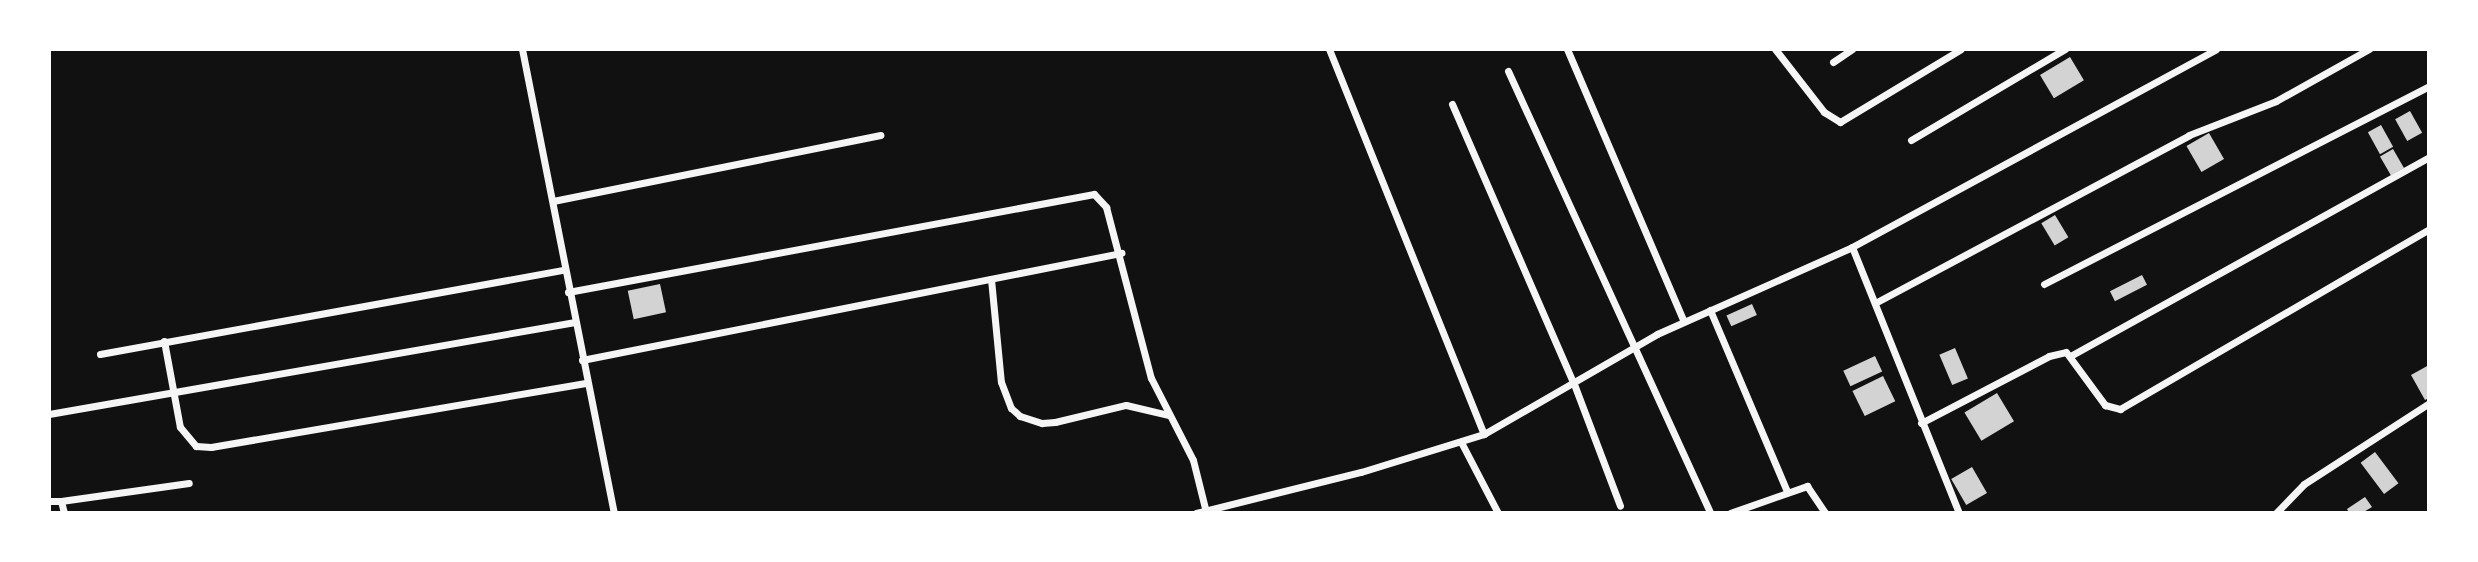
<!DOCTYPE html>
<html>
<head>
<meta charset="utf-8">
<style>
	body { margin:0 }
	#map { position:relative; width:2478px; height:562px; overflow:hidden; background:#111; font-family:Figtree,sans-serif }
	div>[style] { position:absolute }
	.building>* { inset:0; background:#d3d3d3; transform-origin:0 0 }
	.minor>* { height:7px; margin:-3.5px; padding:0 3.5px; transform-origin:3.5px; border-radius:3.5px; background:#f5f5f5 }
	span { translate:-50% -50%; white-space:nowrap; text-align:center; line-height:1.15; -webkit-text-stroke:7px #fff; paint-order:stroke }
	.frame { position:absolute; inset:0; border:51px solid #fff; pointer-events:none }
</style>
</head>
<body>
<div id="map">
	<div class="building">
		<i style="left:2070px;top:57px;width:27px;height:35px;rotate:59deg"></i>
		<i style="left:2410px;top:111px;width:25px;height:17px;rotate:61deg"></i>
		<i style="left:2381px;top:125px;width:25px;height:15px;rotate:61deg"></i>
		<i style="left:2209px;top:133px;width:30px;height:26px;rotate:60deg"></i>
		<i style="left:2393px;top:149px;width:22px;height:15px;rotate:60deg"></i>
		<i style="left:2055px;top:215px;width:26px;height:16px;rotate:59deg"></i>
		<i style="left:2142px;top:275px;width:11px;height:36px;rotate:63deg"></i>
		<i style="left:660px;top:284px;width:29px;height:33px;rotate:78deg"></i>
		<i style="left:1752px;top:304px;width:12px;height:28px;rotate:66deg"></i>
		<i style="left:1955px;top:348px;width:33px;height:17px;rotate:67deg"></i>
		<i style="left:1875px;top:356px;width:17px;height:35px;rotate:65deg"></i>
		<i style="clip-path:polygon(2429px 365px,2429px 398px,2425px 400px,2411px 375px)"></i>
		<i style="left:1883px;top:376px;width:28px;height:34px;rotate:64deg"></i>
		<i style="left:1997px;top:393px;width:33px;height:38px;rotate:59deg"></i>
		<i style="left:2375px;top:452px;width:39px;height:18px;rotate:53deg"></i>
		<i style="left:1972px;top:467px;width:30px;height:24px;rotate:60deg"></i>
		<i style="clip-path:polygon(2365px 497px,2372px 507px,2362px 513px,2349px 513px,2347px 509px)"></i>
	</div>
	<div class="minor">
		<i style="left:522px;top:49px;width:473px;rotate:78.8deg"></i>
		<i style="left:1329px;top:49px;width:415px;rotate:68.1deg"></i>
		<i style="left:1567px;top:49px;width:295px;rotate:66.8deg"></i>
		<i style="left:1775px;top:49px;width:80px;rotate:52.1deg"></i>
		<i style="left:1824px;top:112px;width:19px;rotate:32deg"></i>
		<i style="left:1840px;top:122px;width:141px;rotate:-31.1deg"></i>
		<i style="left:1833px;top:62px;width:23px;rotate:-34deg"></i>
		<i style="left:1508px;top:71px;width:486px;rotate:65.4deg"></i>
		<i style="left:1452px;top:104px;width:305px;rotate:66.5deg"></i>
		<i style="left:1574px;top:384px;width:130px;rotate:69.3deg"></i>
		<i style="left:1911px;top:140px;width:179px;rotate:-30.6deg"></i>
		<i style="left:553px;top:201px;width:334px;rotate:-11.4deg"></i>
		<i style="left:1852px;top:247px;width:287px;rotate:68.1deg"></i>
		<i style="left:991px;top:279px;width:103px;rotate:84.5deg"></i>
		<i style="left:1001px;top:382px;width:28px;rotate:69deg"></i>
		<i style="left:1011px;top:408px;width:12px;rotate:42deg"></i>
		<i style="left:1020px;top:416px;width:23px;rotate:18deg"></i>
		<i style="left:1042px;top:423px;width:13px;rotate:-4deg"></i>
		<i style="left:1055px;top:422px;width:73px;rotate:-13.5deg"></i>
		<i style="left:1126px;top:405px;width:43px;rotate:13.4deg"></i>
		<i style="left:2044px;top:284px;width:433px;rotate:-27.2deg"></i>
		<i style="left:568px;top:292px;width:535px;rotate:-10.55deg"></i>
		<i style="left:1094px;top:194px;width:18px;rotate:47deg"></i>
		<i style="left:1106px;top:207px;width:177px;rotate:75.3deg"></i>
		<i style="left:1151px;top:378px;width:92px;rotate:62.9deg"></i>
		<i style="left:1193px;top:460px;width:54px;rotate:76deg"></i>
		<i style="left:1875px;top:303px;width:356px;rotate:-28.1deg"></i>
		<i style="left:2189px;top:135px;width:93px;rotate:-21.3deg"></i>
		<i style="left:2276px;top:101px;width:107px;rotate:-29.2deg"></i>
		<i style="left:1710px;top:310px;width:197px;rotate:67deg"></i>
		<i style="left:164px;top:341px;width:87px;rotate:79.5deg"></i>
		<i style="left:180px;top:427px;width:25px;rotate:50deg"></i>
		<i style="left:196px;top:446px;width:15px;rotate:4deg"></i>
		<i style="left:211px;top:447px;width:380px;rotate:-9.7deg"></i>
		<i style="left:100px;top:354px;width:472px;rotate:-10.3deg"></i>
		<i style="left:2072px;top:355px;width:408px;rotate:-29deg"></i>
		<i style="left:582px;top:360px;width:550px;rotate:-11.23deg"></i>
		<i style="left:49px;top:414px;width:534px;rotate:-9.92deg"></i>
		<i style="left:1921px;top:423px;width:144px;rotate:-27.6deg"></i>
		<i style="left:2049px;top:356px;width:17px;rotate:-13deg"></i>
		<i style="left:2066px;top:352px;width:66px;rotate:53.7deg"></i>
		<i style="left:2105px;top:405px;width:16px;rotate:15deg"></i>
		<i style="left:2120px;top:409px;width:358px;rotate:-30.2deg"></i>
		<i style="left:1461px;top:442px;width:80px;rotate:62.5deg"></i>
		<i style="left:49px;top:501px;width:12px"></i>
		<i style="left:61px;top:501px;width:12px;rotate:76deg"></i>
		<i style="left:61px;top:501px;width:129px;rotate:-8deg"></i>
		<i style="left:1196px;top:513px;width:170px;rotate:-14deg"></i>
		<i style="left:1361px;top:472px;width:129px;rotate:-17.2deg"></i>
		<i style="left:1484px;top:434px;width:200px;rotate:-30deg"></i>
		<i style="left:1657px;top:334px;width:214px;rotate:-24deg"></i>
		<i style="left:1852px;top:247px;width:414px;rotate:-28.5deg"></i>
		<i style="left:1730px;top:513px;width:82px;rotate:-19.3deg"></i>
		<i style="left:1807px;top:486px;width:32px;rotate:56deg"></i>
		<i style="left:2276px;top:513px;width:40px;rotate:-46deg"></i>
		<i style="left:2304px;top:484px;width:149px;rotate:-32.9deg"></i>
	</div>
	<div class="frame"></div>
</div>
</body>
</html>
